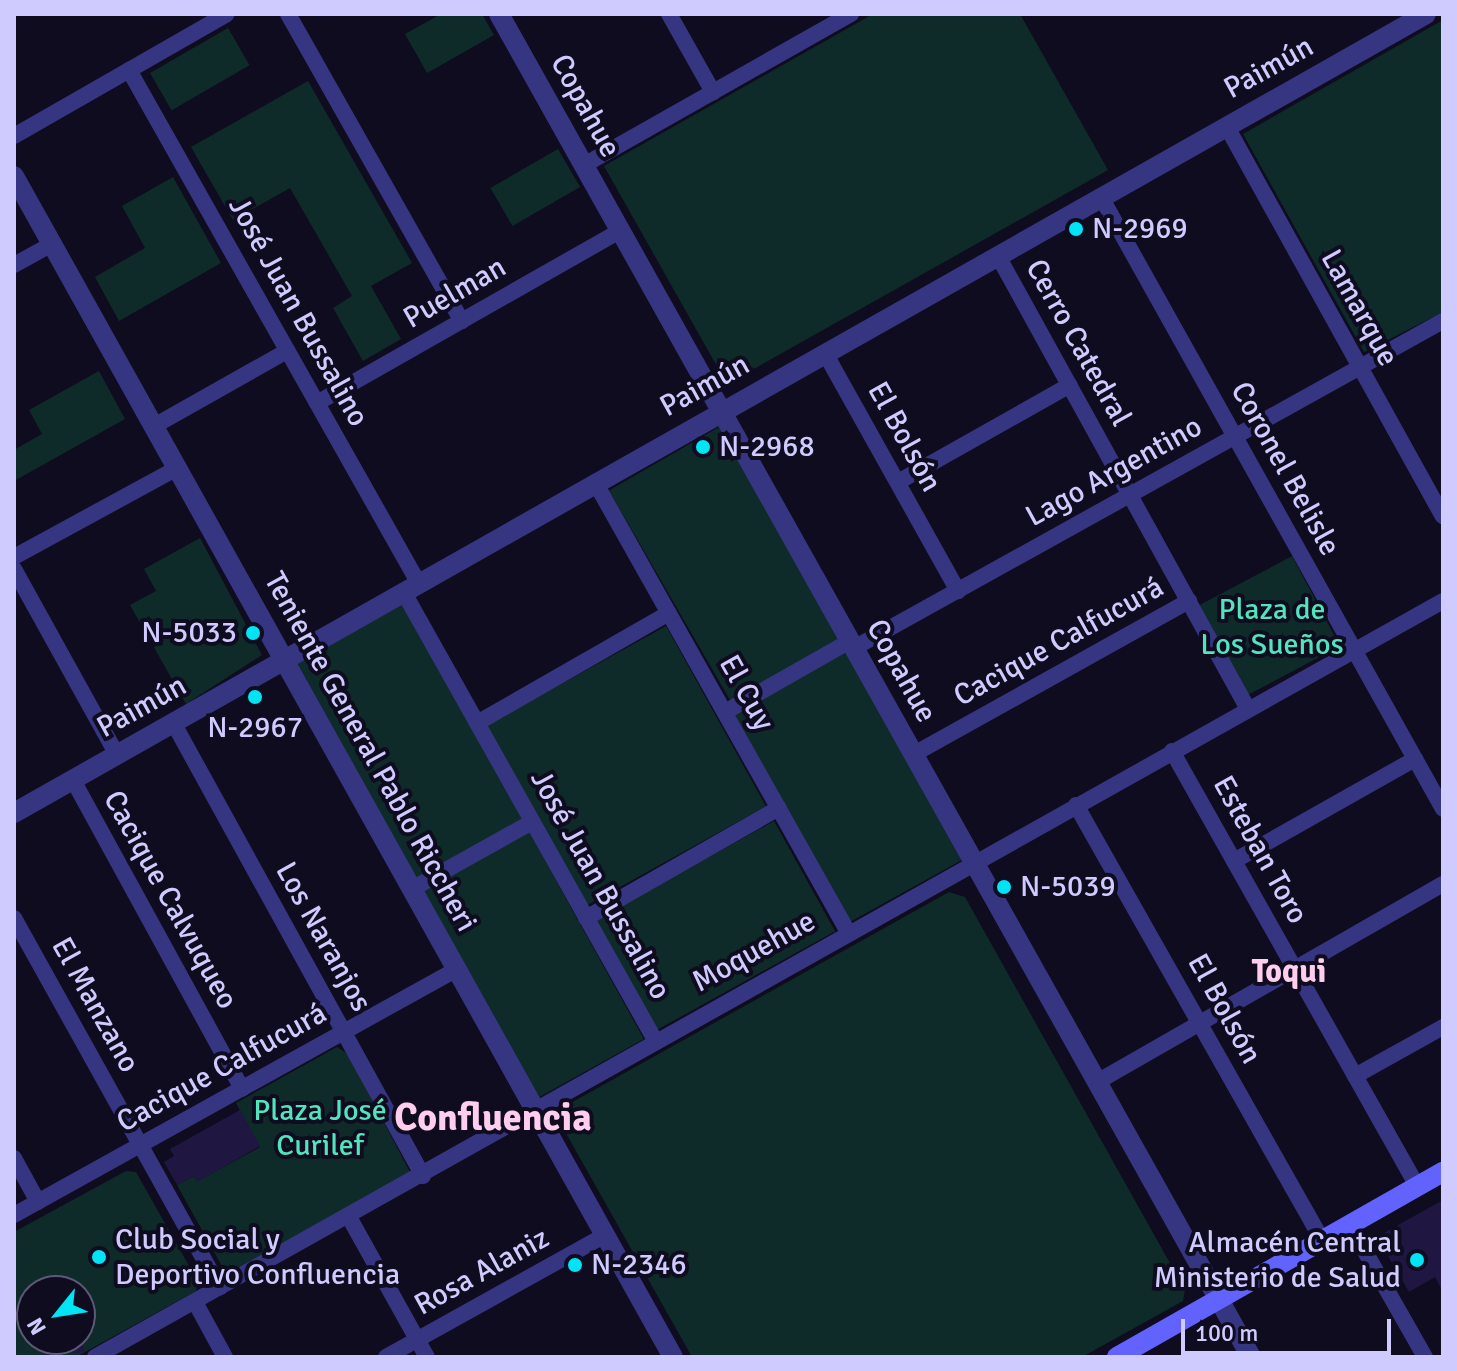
<!DOCTYPE html>
<html>
<head>
<meta charset="utf-8">
<style>
	body { margin:0 }
	#map { position:relative; width:1457px; height:1371px; overflow:hidden; background:#0f0c20; font-family:Signika,sans-serif }
	div>[style] { position:absolute }
	.green>* { inset:0; background:#0f2b29; transform-origin:0 0 }
	.building>* { inset:0; background:#1f1742 }
	.minor>* { height:16px; margin:-8px; padding:0 8px; transform-origin:8px; border-radius:8px; background:#363582 }
	.tertiary>* { height:20px; margin:-10px; padding:0 10px; transform-origin:10px; border-radius:10px; background:#363582 }
	.secondary>* { height:20px; margin:-10px; padding:0 10px; transform-origin:10px; border-radius:10px; background:#6262ff }
	.dots>* { width:22px; height:22px; translate:-50% -50%; box-sizing:border-box; border:4px solid #0f0c20; border-radius:50% }
	span { translate:-50% -50%; white-space:nowrap; text-align:center; line-height:1.15; -webkit-text-stroke:8px #0f0c20; paint-order:stroke }
	.street-label { font-size:30px; color:#d0cbff }
	.poi-label { font-size:30px; color:#d0cbff }
	.left { translate:0 -50%; text-align:left }
	.right { translate:-100% -50%; text-align:right }
	.park-label { font-size:30px; color:#52e4bc }
	.neighbourhood-label { font-size:32px; color:#ffcdee; font-weight:700 }
	.district-label { font-size:38px; color:#ffcdee; font-weight:700 }
	.frame { position:absolute; inset:0; border:16px solid #d0cbff; pointer-events:none }
	.north { position:absolute; left:16px; top:1275px; width:80px; height:80px; box-sizing:border-box; background:#0f0c20; border:2px solid #5c5879; border-radius:50%; rotate:240deg; font-size:22px; font-weight:700; line-height:32px; text-align:center; color:#d0cbff }
	.north::after { content:''; display:block; margin:auto; width:28px; height:36px; background:#00e4f6; clip-path:polygon(50% 0,100% 100%,50% 72%,0 100%) }
	.scale { position:absolute; left:1181px; top:1319px; width:210px; height:36px; box-sizing:border-box; border:4px solid #d0cbff; border-top:0; padding-left:10px; font-size:24px; line-height:28px; white-space:nowrap; color:#d0cbff; -webkit-text-stroke:6px #0f0c20; paint-order:stroke }
</style>
</head>
<body>
<div id="map">
	<div class="green">
		<i style="clip-path:polygon(441px 14px,482px 14px,494px 35px,427px 73px,405px 34px)"></i>
		<i style="clip-path:polygon(873px 14px,1020px 14px,1108px 170px,727px 384px,604px 166px)"></i>
		<i style="clip-path:polygon(1443px 20px,1443px 312px,1364px 352px,1243px 134px)"></i>
		<i style="left:228px;top:28px;width:43px;height:90px;rotate:60deg"></i>
		<i style="clip-path:polygon(308px 81px,412px 263px,371px 286px,401px 339px,363px 361px,333px 308px,352px 296px,290px 188px,233px 220px,191px 147px)"></i>
		<i style="left:558px;top:149px;width:44px;height:78px;rotate:60deg"></i>
		<i style="clip-path:polygon(173px 177px,221px 263px,119px 321px,95px 277px,145px 248px,122px 206px)"></i>
		<i style="clip-path:polygon(99px 371px,125px 419px,14px 481px,14px 450px,42px 434px,29px 410px)"></i>
		<i style="left:719px;top:427px;width:244px;height:127px;rotate:60deg"></i>
		<i style="clip-path:polygon(200px 538px,262px 655px,186px 704px,130px 605px,156px 591px,144px 569px)"></i>
		<i style="left:1292px;top:556px;width:102px;height:105px;rotate:62deg"></i>
		<i style="left:403px;top:604px;width:248px;height:121px;rotate:61deg"></i>
		<i style="left:666px;top:626px;width:206px;height:206px;rotate:61deg"></i>
		<i style="left:846px;top:651px;width:239px;height:128px;rotate:61deg"></i>
		<i style="left:774px;top:821px;width:126px;height:205px;rotate:61deg"></i>
		<i style="left:528px;top:830px;width:239px;height:121px;rotate:61deg"></i>
		<i style="clip-path:polygon(949px 892px,965px 897px,1185px 1290px,1183px 1301px,1082px 1357px,692px 1357px,558px 1119px,560px 1109px)"></i>
		<i style="clip-path:polygon(337px 1047px,348px 1054px,411px 1174px,233px 1270px,223px 1268px,177px 1185px,194px 1176px,198px 1181px,260px 1147px,236px 1103px)"></i>
		<i style="clip-path:polygon(evenodd,126px 1171px,136px 1172px,198px 1282px,196px 1291px,76px 1357px,14px 1357px,14px 1232px,126px 1171px,32px 1291px,80px 1291px,80px 1339px,32px 1339px,32px 1291px)"></i>
	</div>
	<div class="building">
		<i style="clip-path:polygon(240px 1110px,260px 1146px,197px 1182px,194px 1176px,177px 1185px,164px 1162px,174px 1156px,170px 1149px)"></i>
		<i style="clip-path:polygon(1443px 1200px,1443px 1292px,1435px 1277px,1409px 1292px,1381px 1244px,1384px 1233px)"></i>
		<i style="clip-path:polygon(71px 1339px,81px 1339px,85px 1352px,39px 1357px)"></i>
	</div>
	<div class="minor">
		<i style="left:288px;top:14px;width:353px;rotate:60.5deg"></i>
		<i style="left:669px;top:14px;width:90px;rotate:60.6deg"></i>
		<i style="left:129px;top:70px;width:588px;rotate:60.56deg"></i>
		<i style="left:1227px;top:127px;width:445px;rotate:61deg"></i>
		<i style="left:14px;top:136px;width:245px;rotate:-29.8deg"></i>
		<i style="left:584px;top:165px;width:307px;rotate:-29.5deg"></i>
		<i style="left:1101px;top:197px;width:701px;rotate:60.8deg"></i>
		<i style="left:998px;top:256px;width:517px;rotate:61.11deg"></i>
		<i style="left:14px;top:265px;width:43px;rotate:-28.9deg"></i>
		<i style="left:825px;top:353px;width:273px;rotate:60.8deg"></i>
		<i style="left:317px;top:403px;width:348px;rotate:-29.6deg"></i>
		<i style="left:154px;top:426px;width:153px;rotate:-29.4deg"></i>
		<i style="left:595px;top:482px;width:516px;rotate:60.65deg"></i>
		<i style="left:898px;top:482px;width:197px;rotate:-29.4deg"></i>
		<i style="left:14px;top:557px;width:186px;rotate:-28.6deg"></i>
		<i style="left:14px;top:569px;width:213px;rotate:61deg"></i>
		<i style="left:403px;top:591px;width:515px;rotate:60.7deg"></i>
		<i style="left:854px;top:648px;width:674px;rotate:-29.04deg"></i>
		<i style="left:725px;top:712px;width:144px;rotate:-29.6deg"></i>
		<i style="left:477px;top:723px;width:221px;rotate:-29.8deg"></i>
		<i style="left:174px;top:724px;width:516px;rotate:61.15deg"></i>
		<i style="left:1172px;top:751px;width:499px;rotate:60.6deg"></i>
		<i style="left:914px;top:754px;width:315px;rotate:-29.1deg"></i>
		<i style="left:73px;top:780px;width:352px;rotate:61.3deg"></i>
		<i style="left:1076px;top:805px;width:500px;rotate:60.5deg"></i>
		<i style="left:1234px;top:861px;width:208px;rotate:-29.4deg"></i>
		<i style="left:412px;top:889px;width:137px;rotate:-29.2deg"></i>
		<i style="left:14px;top:918px;width:423px;rotate:60.9deg"></i>
		<i style="left:586px;top:918px;width:222px;rotate:-29.7deg"></i>
		<i style="left:1355px;top:1076px;width:101px;rotate:-29.1deg"></i>
		<i style="left:1097px;top:1082px;width:399px;rotate:-29.8deg"></i>
		<i style="left:14px;top:1158px;width:50px;rotate:61.4deg"></i>
		<i style="left:14px;top:1215px;width:507px;rotate:-29.04deg"></i>
		<i style="left:349px;top:1217px;width:160px;rotate:60.9deg"></i>
		<i style="left:1350px;top:1225px;width:152px;rotate:60.4deg"></i>
		<i style="left:195px;top:1302px;width:63px;rotate:61.4deg"></i>
		<i style="left:95px;top:1357px;width:1546px;rotate:-29.29deg"></i>
		<i style="left:386px;top:1357px;width:251px;rotate:-29.1deg"></i>
	</div>
	<div class="tertiary">
		<i style="left:499px;top:14px;width:1539px;rotate:60.75deg"></i>
		<i style="left:14px;top:176px;width:1352px;rotate:60.84deg"></i>
		<i style="left:14px;top:813px;width:1622px;rotate:-29.5deg"></i>
	</div>
	<div class="secondary">
		<i style="left:1117px;top:1357px;width:375px;rotate:-29.6deg"></i>
	</div>
	<div class="dots">
		<i style="left:1076px;top:229px;background:#00e4f6"></i>
		<i style="left:703px;top:447px;background:#00e4f6"></i>
		<i style="left:253px;top:633px;background:#00e4f6"></i>
		<i style="left:255px;top:697px;background:#00e4f6"></i>
		<i style="left:1004px;top:887px;background:#00e4f6"></i>
		<i style="left:99px;top:1257px;background:#00e4f6"></i>
		<i style="left:1417px;top:1260px;background:#00e4f6"></i>
		<i style="left:575px;top:1265px;background:#00e4f6"></i>
	</div>
	<div class="street-label">
		<span style="left:1269px;top:68px;rotate:-29deg">Paimún</span>
		<span style="left:585px;top:106px;rotate:61deg">Copahue</span>
		<span style="left:455px;top:293px;rotate:-30deg">Puelman</span>
		<span style="left:1359px;top:308px;rotate:61deg">Lamarque</span>
		<span style="left:298px;top:312px;rotate:61deg">José Juan Bussalino</span>
		<span style="left:1078px;top:343px;rotate:61deg">Cerro Catedral</span>
		<span style="left:705px;top:386px;rotate:-29deg">Paimún</span>
		<span style="left:904px;top:437px;rotate:61deg">El Bolsón</span>
		<span style="left:1285px;top:469px;rotate:61deg">Coronel Belisle</span>
		<span style="left:1114px;top:472px;rotate:-29deg">Lago Argentino</span>
		<span style="left:1059px;top:642px;rotate:-29deg">Cacique Calfucurá</span>
		<span style="left:901px;top:671px;rotate:61deg">Copahue</span>
		<span style="left:746px;top:693px;rotate:61deg">El Cuy</span>
		<span style="left:142px;top:707px;rotate:-29deg">Paimún</span>
		<span style="left:370px;top:752px;rotate:61deg">Teniente General Pablo Riccheri</span>
		<span style="left:1260px;top:850px;rotate:61deg">Esteban Toro</span>
		<span style="left:600px;top:885px;rotate:61deg">José Juan Bussalino</span>
		<span style="left:170px;top:900px;rotate:61deg">Cacique Calvuqueo</span>
		<span style="left:323px;top:937px;rotate:61deg">Los Naranjos</span>
		<span style="left:754px;top:952px;rotate:-29deg">Moquehue</span>
		<span style="left:95px;top:1005px;rotate:61deg">El Manzano</span>
		<span style="left:1224px;top:1009px;rotate:61deg">El Bolsón</span>
		<span style="left:222px;top:1068px;rotate:-29deg">Cacique Calfucurá</span>
		<span style="left:482px;top:1272px;rotate:-29deg">Rosa Alaniz</span>
	</div>
	<div class="poi-label">
		<span class="left" style="left:1092px;top:229px">N-2969</span>
		<span class="left" style="left:719px;top:447px">N-2968</span>
		<span class="right" style="left:237px;top:633px">N-5033</span>
		<span style="left:255px;top:728px">N-2967</span>
		<span class="left" style="left:1020px;top:887px">N-5039</span>
		<span class="left" style="left:115px;top:1257px">Club Social y<br>Deportivo Confluencia</span>
		<span class="right" style="left:1401px;top:1260px">Almacén Central<br>Ministerio de Salud</span>
		<span class="left" style="left:591px;top:1265px">N-2346</span>
	</div>
	<div class="park-label">
		<span style="left:1272px;top:627px">Plaza de<br>Los Sueños</span>
		<span style="left:320px;top:1128px">Plaza José<br>Curilef</span>
	</div>
	<div class="neighbourhood-label">
		<span style="left:1289px;top:972px">Toqui</span>
	</div>
	<div class="district-label">
		<span style="left:493px;top:1118px">Confluencia</span>
	</div>
	<div class="frame"></div>
	<div class="north">N</div>
	<div class="scale">100 m</div>
</div>
</body>
</html>
